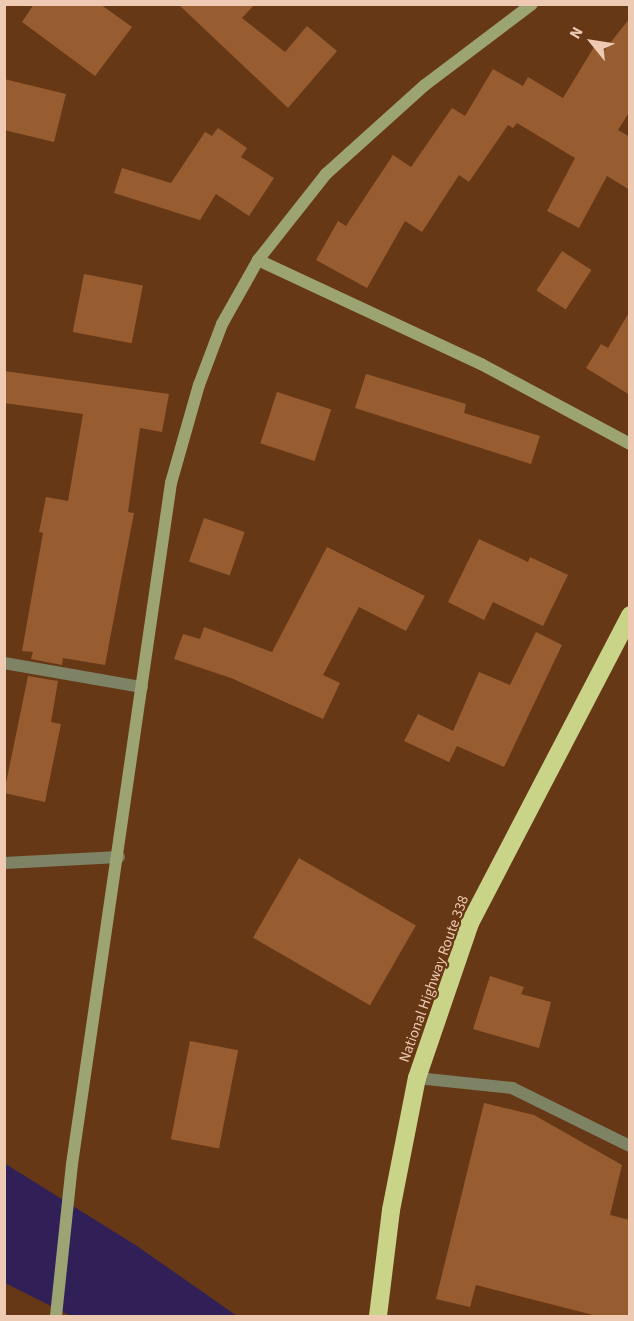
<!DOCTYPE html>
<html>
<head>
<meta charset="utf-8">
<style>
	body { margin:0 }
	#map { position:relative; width:634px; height:1321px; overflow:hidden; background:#673815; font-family:"Source Sans 3",sans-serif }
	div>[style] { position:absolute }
	.water>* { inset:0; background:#311f58 }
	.building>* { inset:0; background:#985c31; transform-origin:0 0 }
	.lane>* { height:12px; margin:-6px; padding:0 6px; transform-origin:6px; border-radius:6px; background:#7e8365 }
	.street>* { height:12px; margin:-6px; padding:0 6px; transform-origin:6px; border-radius:6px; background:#7e8365 }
	.secondary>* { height:12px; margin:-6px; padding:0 6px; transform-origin:6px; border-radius:6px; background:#9da474 }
	.highway>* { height:18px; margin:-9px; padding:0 9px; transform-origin:9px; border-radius:9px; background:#cad489 }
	span { translate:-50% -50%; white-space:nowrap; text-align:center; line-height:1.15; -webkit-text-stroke:4.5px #673815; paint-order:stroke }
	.street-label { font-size:15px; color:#eecab3 }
	.frame { position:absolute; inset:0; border:6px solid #eecab3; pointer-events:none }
	.north { position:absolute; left:562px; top:12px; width:60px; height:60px; -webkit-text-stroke:4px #673815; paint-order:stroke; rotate:300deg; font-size:16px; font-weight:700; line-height:24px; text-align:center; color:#eecab3 }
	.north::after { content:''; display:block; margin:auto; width:21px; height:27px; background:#eecab3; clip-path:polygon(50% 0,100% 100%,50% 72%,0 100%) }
</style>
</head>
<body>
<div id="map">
	<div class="water">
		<i style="clip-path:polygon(4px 1163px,137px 1246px,237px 1316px,71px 1316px,5px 1283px)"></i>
	</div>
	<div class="building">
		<i style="clip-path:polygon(34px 4px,100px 4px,132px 27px,95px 76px,22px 22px)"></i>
		<i style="clip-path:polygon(178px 4px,255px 4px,242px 18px,285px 52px,307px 26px,337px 51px,288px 108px)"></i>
		<i style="clip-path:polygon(630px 18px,630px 111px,618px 130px,630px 137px,630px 190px,607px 176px,579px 228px,547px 211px,575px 158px,517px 123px,513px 128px,508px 125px,469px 182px,459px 175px,422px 232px,405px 221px,367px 288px,316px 260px,338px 221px,346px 226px,393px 155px,411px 167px,452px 108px,465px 116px,493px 69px,523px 86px,528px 77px,563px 98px,594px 47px,603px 52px)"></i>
		<i style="clip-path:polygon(4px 79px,66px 94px,54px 142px,4px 130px)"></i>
		<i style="clip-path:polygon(218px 128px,247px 148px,241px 157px,274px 178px,249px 216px,216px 194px,200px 220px,114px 193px,122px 168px,171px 183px,205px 132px,212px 136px)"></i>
		<i style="left:562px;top:251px;width:35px;height:47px;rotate:33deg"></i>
		<i style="left:84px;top:274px;width:60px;height:59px;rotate:11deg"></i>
		<i style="clip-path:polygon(630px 311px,630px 395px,586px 368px,601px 344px,608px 348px)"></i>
		<i style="clip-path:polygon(4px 371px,169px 394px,162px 432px,140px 428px,128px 512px,134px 513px,105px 665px,63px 658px,62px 665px,31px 659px,33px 652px,22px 651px,43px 533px,39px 532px,46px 497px,68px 501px,83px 414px,4px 403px)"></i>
		<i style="clip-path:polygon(366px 374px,466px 404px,464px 413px,540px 436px,531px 464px,355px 408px)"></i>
		<i style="left:277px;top:392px;width:57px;height:54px;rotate:18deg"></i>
		<i style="left:204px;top:518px;width:43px;height:46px;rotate:19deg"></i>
		<i style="clip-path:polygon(479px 539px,528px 562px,530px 557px,568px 575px,543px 626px,493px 602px,484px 620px,448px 602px)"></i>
		<i style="clip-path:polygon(327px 547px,425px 596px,406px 631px,359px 607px,323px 675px,340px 683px,323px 719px,231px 678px,174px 659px,183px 634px,200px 639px,204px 627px,272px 652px)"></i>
		<i style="clip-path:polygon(536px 632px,562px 645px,504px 767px,457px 746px,449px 762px,404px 741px,418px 714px,453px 731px,479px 672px,510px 685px)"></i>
		<i style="clip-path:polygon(28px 676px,58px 681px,51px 722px,61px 724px,45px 802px,4px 793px)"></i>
		<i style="left:299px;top:858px;width:135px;height:92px;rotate:30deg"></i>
		<i style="clip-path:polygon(490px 976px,524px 987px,521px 994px,551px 1002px,539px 1048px,473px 1029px)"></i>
		<i style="left:190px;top:1041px;width:49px;height:100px;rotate:11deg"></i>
		<i style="clip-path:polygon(484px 1103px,534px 1115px,622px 1165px,610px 1215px,630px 1220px,630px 1317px,601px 1317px,476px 1285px,470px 1307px,436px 1299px)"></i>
	</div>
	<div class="lane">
		<i style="left:4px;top:663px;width:140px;rotate:9.9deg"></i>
		<i style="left:417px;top:1078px;width:96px;rotate:6deg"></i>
		<i style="left:512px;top:1088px;width:131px;rotate:26.2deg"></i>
	</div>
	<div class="street">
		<i style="left:4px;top:863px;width:115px;rotate:-3deg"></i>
	</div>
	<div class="secondary">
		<i style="left:258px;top:260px;width:246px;rotate:25deg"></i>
		<i style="left:481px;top:364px;width:169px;rotate:28.2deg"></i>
		<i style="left:56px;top:1316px;width:153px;rotate:-84deg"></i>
		<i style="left:72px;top:1164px;width:688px;rotate:-81.73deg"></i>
		<i style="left:171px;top:483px;width:102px;rotate:-74.1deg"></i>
		<i style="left:199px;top:385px;width:65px;rotate:-69.3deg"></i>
		<i style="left:222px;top:324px;width:73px;rotate:-60.6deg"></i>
		<i style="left:258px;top:260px;width:110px;rotate:-51.7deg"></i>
		<i style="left:326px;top:174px;width:133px;rotate:-42deg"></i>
		<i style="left:425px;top:85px;width:134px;rotate:-37.1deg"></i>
	</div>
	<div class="highway">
		<i style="left:378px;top:1316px;width:107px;rotate:-83deg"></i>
		<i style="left:391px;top:1210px;width:135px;rotate:-78.9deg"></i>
		<i style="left:417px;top:1078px;width:164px;rotate:-71.1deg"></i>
		<i style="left:470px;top:923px;width:347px;rotate:-62.5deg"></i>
	</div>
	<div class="street-label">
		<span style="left:434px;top:979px;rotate:-70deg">National Highway Route 338</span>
	</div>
	<div class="frame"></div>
	<div class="north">N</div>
</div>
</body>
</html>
